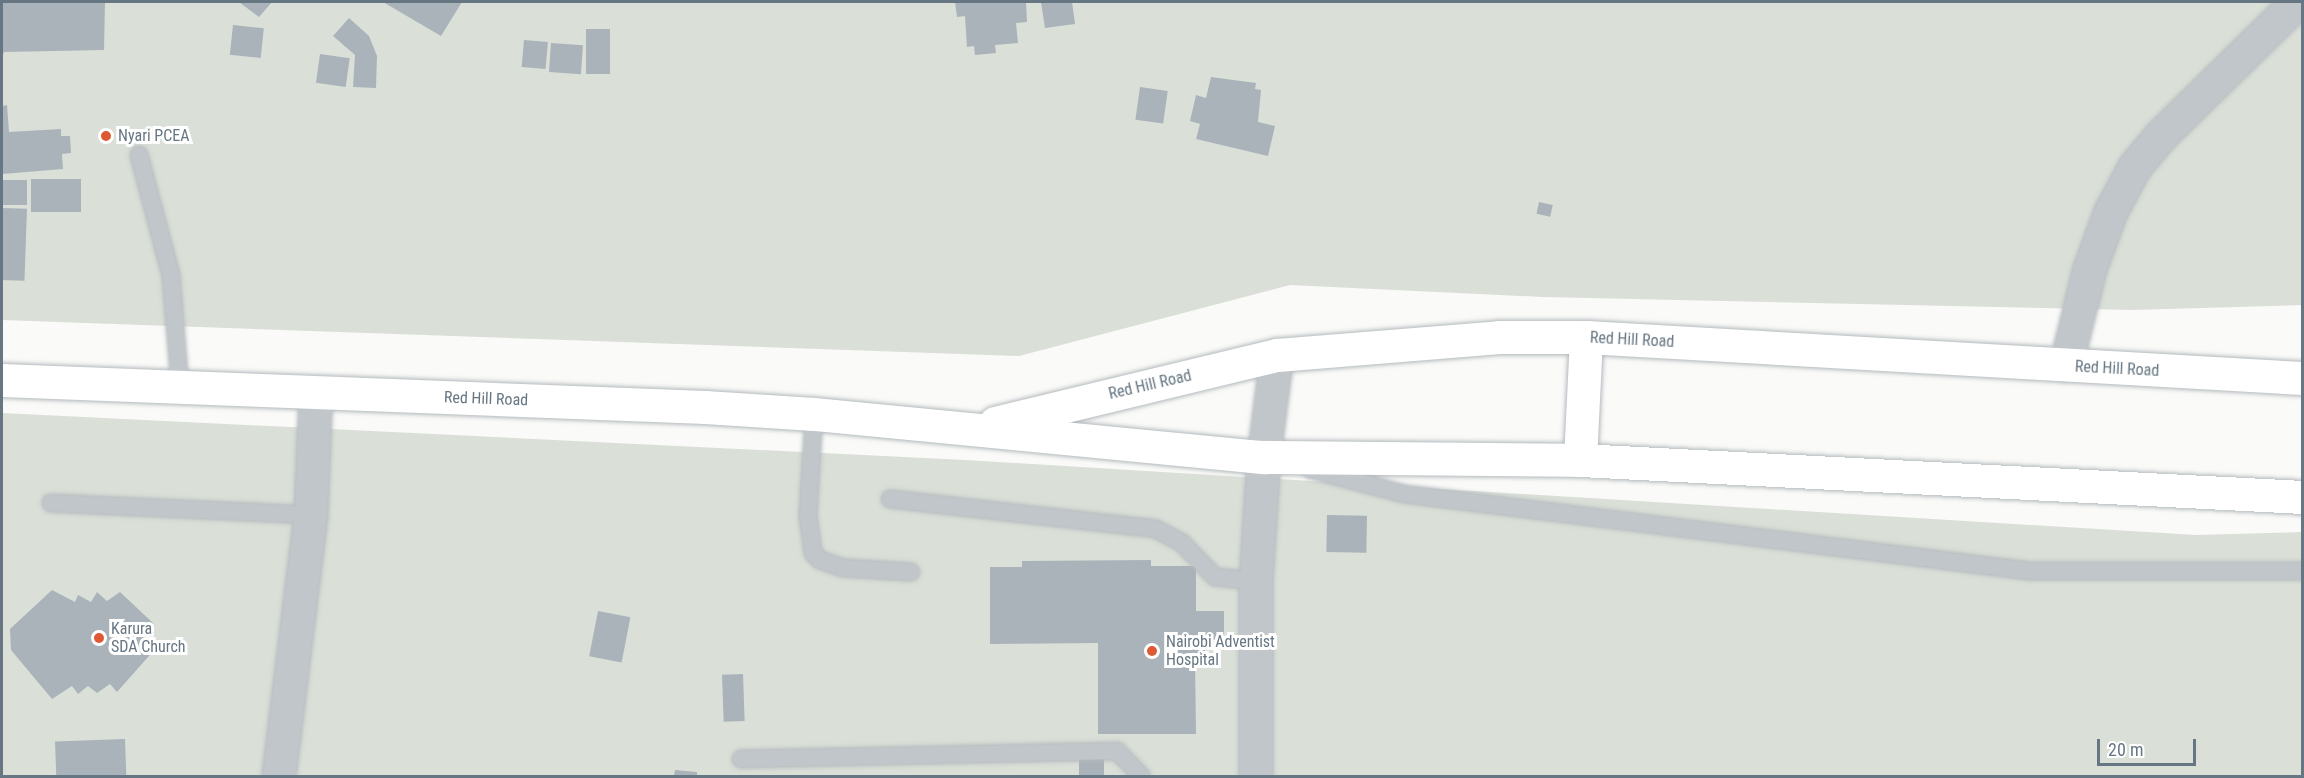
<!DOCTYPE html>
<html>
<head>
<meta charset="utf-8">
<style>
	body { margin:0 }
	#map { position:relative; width:2304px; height:778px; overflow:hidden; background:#fafaf8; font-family:"Roboto Condensed",sans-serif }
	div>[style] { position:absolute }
	.green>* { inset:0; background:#dadfd7 }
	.building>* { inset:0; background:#aab3b9; transform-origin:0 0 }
	.roads { filter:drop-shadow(0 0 2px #b4babe) drop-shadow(0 0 2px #b4babe) }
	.lane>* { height:16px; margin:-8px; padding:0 8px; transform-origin:8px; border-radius:8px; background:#c1c6ca }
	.street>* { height:32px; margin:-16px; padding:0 16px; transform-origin:16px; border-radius:16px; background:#c1c6ca }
	.secondary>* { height:33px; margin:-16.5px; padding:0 16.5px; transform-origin:16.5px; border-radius:16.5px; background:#fff }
	.dots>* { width:16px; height:16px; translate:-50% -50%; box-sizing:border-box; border:3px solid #fff; border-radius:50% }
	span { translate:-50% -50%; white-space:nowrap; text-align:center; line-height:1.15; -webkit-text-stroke:6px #fff; paint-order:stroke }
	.poi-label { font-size:16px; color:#667682 }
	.left { translate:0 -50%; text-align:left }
	.street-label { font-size:16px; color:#667682 }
	.frame { position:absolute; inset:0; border:3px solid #667682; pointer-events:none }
	.scale { position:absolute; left:2097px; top:739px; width:99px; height:27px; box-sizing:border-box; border:3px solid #667682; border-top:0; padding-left:8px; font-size:18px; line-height:21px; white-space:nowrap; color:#667682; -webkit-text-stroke:4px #fff; paint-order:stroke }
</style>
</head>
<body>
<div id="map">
	<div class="green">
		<i style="clip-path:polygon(2px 2px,2302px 2px,2302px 305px,2132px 310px,1543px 297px,1290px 285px,1019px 356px,2px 320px)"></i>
		<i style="clip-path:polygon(2px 413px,965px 460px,2196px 535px,2302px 532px,2302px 776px,2px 776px)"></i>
	</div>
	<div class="building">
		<i style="clip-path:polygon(2px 2px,105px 2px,104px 50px,4px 52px,2px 57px)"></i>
		<i style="clip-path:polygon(239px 2px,272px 2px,259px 17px)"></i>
		<i style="clip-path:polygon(383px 2px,462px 2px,441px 36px)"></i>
		<i style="clip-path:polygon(955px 2px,1026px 3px,1027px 22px,1016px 23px,1018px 43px,995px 45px,996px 53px,975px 55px,974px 46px,967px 47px,965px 16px,957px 17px)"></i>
		<i style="clip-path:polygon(1041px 2px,1072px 2px,1075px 24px,1045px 28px)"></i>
		<i style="clip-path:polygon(349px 18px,369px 36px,377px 56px,376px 88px,353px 87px,355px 55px,333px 36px)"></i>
		<i style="left:233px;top:25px;width:31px;height:30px;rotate:6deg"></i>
		<i style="left:586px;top:29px;width:24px;height:45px"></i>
		<i style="left:524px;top:40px;width:24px;height:27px;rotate:5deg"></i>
		<i style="left:551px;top:43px;width:32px;height:29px;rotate:4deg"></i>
		<i style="left:320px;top:54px;width:30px;height:29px;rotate:8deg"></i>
		<i style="clip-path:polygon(1211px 77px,1256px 83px,1255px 89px,1261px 90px,1258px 122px,1275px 126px,1268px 156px,1196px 139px,1200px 124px,1190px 121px,1196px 95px,1206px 98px)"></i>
		<i style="left:1140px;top:87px;width:28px;height:33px;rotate:8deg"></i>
		<i style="clip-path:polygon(7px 105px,9px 132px,61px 129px,61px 136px,70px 136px,71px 153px,62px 154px,63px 169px,2px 174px,2px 106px)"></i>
		<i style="left:31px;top:179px;width:50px;height:33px"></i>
		<i style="left:2px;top:180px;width:25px;height:25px"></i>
		<i style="left:1539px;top:202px;width:14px;height:12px;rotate:12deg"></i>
		<i style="left:2px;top:208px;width:25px;height:72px;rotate:2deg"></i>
		<i style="left:1327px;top:515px;width:40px;height:37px;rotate:1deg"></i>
		<i style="clip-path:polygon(1151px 560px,1151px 566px,1196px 566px,1196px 611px,1224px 611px,1224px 640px,1205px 640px,1205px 658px,1195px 658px,1196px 734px,1098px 734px,1098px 643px,990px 644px,990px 567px,1022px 567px,1022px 561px)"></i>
		<i style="clip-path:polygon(52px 590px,75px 602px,78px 595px,91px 602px,97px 592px,107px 601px,120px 592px,153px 623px,156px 648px,117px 692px,110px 684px,97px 693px,88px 686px,78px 694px,72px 686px,52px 699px,11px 650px,10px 629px)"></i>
		<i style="left:598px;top:611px;width:33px;height:46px;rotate:11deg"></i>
		<i style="left:743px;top:674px;width:47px;height:21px;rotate:88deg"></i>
		<i style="left:125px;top:739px;width:36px;height:70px;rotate:88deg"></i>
		<i style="left:1079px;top:756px;width:25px;height:20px"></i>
		<i style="clip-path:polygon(675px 770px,697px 772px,697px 776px,674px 776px)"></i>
	</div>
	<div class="roads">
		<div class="lane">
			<i style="left:139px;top:155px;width:124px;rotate:75.1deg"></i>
			<i style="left:171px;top:275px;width:111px;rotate:85.4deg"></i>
			<i style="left:814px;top:414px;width:102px;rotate:93.4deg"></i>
			<i style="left:808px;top:516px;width:37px;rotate:82deg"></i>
			<i style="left:813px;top:553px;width:10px;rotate:45deg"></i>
			<i style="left:820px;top:560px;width:24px;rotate:19deg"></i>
			<i style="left:843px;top:568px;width:68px;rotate:3.4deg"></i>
			<i style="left:1309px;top:469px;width:99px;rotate:14.6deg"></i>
			<i style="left:1405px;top:494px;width:629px;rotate:7.03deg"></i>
			<i style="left:2029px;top:571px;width:273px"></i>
			<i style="left:890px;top:499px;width:268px;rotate:6.4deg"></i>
			<i style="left:1156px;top:529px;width:30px;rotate:28deg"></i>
			<i style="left:1182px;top:543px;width:47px;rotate:45.9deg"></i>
			<i style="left:1215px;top:577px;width:41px;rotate:5.6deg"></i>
			<i style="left:51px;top:503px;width:260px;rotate:2.6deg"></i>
			<i style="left:741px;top:759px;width:376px;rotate:-1.2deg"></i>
			<i style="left:1117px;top:751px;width:35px;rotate:46deg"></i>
		</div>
		<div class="street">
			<i style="left:2066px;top:366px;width:100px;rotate:-76.1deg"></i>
			<i style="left:2090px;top:269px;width:61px;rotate:-69.8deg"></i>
			<i style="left:2111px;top:212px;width:51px;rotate:-61.9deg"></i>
			<i style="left:2135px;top:167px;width:40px;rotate:-50deg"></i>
			<i style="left:2161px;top:136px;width:192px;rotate:-44.4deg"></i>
			<i style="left:279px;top:776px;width:263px;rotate:-83deg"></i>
			<i style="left:311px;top:515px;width:122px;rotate:-87.7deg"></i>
			<i style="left:1256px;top:776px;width:195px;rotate:-90deg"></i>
			<i style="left:1256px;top:581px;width:124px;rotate:-86.3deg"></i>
			<i style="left:1264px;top:457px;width:103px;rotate:-82.7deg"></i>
		</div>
		<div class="secondary">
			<i style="left:2px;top:380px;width:704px;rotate:2.2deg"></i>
			<i style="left:705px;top:407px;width:109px;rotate:3.7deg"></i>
			<i style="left:814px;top:414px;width:452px;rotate:5.5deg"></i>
			<i style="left:1264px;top:457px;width:316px;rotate:0.5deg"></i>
			<i style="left:1580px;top:460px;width:723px;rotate:2.93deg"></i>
			<i style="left:995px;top:423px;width:290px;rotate:-13.6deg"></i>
			<i style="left:1277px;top:355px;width:223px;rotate:-4.6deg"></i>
			<i style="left:1499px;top:337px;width:87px"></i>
			<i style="left:1586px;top:337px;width:717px;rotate:3.28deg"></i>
			<i style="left:1580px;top:460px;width:123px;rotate:-87.2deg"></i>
		</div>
	</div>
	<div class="dots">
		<i style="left:106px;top:136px;background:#de5833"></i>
		<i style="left:99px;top:638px;background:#de5833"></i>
		<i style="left:1152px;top:651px;background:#de5833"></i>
	</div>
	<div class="poi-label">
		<span class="left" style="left:118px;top:136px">Nyari PCEA</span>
		<span class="left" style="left:111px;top:638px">Karura<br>SDA Church</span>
		<span class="left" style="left:1166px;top:651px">Nairobi Adventist<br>Hospital</span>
	</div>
	<div class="street-label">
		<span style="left:1632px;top:340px;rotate:3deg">Red Hill Road</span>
		<span style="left:2117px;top:369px;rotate:3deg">Red Hill Road</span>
		<span style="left:1150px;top:385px;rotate:-13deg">Red Hill Road</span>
		<span style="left:486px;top:399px;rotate:2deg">Red Hill Road</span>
	</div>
	<div class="frame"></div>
	<div class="scale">20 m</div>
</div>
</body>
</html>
